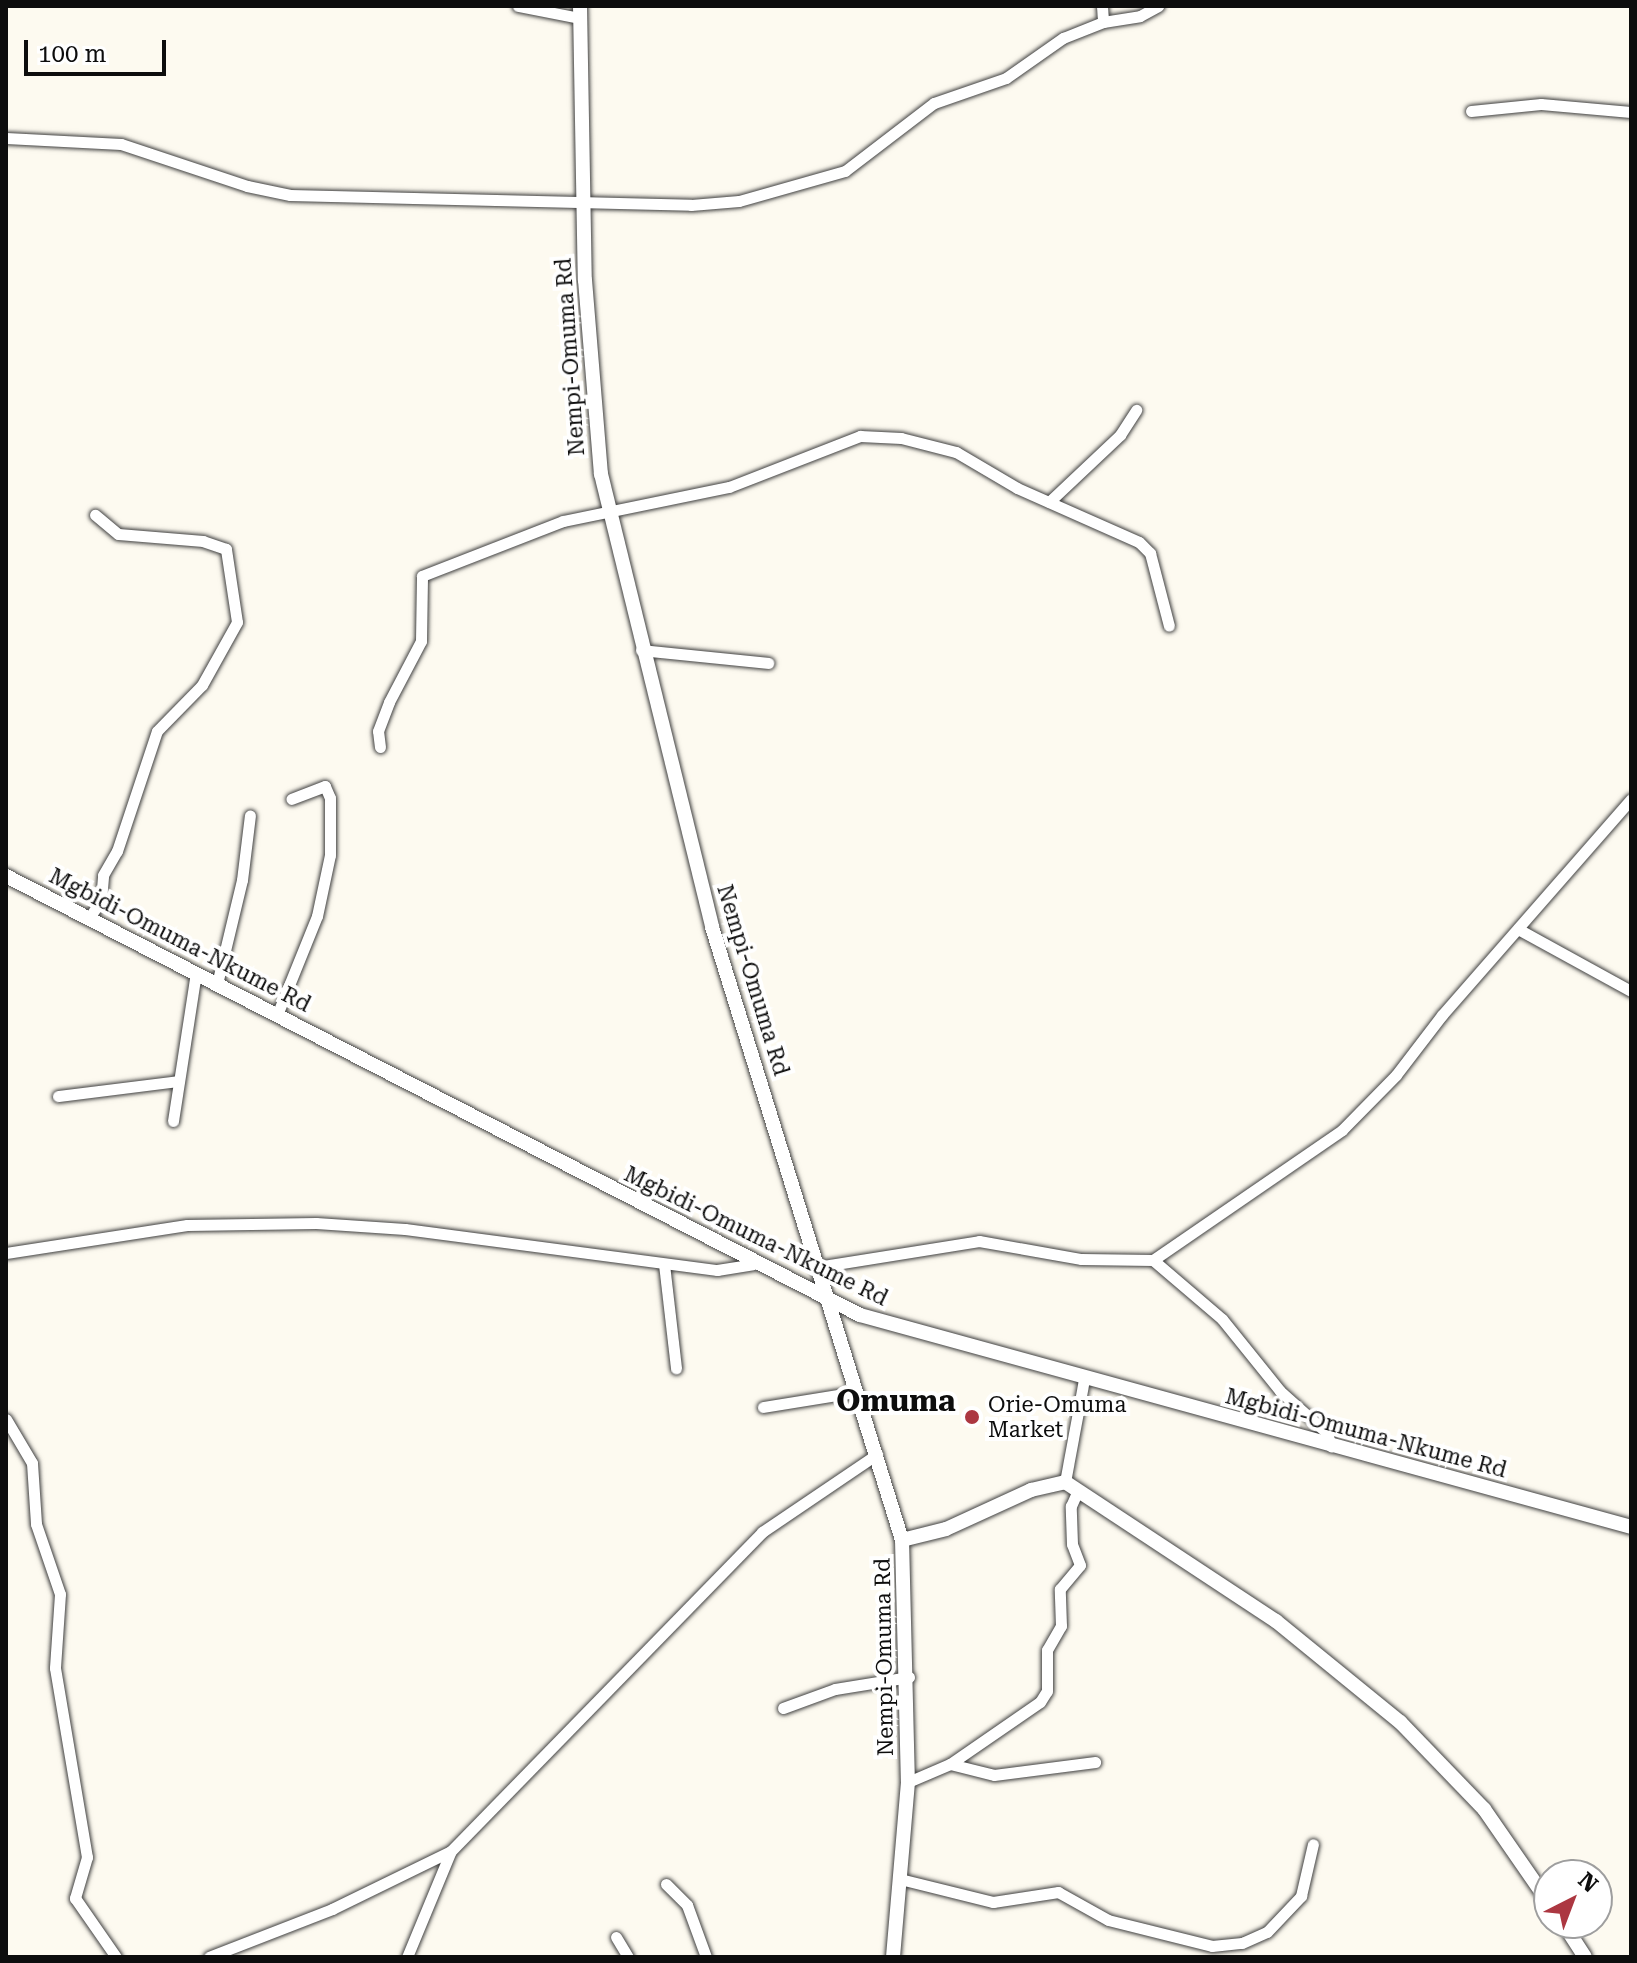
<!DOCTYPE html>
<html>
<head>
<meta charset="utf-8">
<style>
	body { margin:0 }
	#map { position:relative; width:1637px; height:1963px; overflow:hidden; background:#fdfaf0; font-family:"Roboto Serif",serif }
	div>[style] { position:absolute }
	.roads { filter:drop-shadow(0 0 2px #404040) drop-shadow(0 0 2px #404040) }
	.minor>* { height:11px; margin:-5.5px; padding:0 5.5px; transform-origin:5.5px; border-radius:5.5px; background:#fff }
	.tertiary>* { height:14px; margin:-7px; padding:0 7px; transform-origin:7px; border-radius:7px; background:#fff }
	.dots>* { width:22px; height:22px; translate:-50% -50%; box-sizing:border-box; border:4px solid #fff; border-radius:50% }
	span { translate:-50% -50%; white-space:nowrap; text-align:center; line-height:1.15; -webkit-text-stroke:8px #fff; paint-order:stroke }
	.street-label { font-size:22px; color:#0d0d0d }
	.poi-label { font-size:22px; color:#0d0d0d }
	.left { translate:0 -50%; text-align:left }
	.district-label { font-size:30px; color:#0d0d0d; font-weight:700 }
	.frame { position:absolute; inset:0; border:8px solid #0d0d0d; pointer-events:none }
	.north { position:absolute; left:1533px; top:1859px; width:80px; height:80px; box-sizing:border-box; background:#fff; border:2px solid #9e9e9e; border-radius:50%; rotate:42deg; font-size:22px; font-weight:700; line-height:32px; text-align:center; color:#0d0d0d }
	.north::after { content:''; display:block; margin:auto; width:28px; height:36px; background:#ac3741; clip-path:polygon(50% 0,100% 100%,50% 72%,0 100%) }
	.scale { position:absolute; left:24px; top:40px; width:142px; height:36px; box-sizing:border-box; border:4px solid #0d0d0d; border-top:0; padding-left:10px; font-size:24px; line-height:28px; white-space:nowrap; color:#0d0d0d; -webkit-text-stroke:6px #fff; paint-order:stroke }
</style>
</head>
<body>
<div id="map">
	<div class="roads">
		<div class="minor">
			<i style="left:518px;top:6px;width:63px;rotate:11deg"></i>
			<i style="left:1102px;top:6px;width:16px;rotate:86deg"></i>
			<i style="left:1471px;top:111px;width:70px;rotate:-5.7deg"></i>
			<i style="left:1541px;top:104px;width:90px;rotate:5.1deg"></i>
			<i style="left:6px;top:138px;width:115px;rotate:3deg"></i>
			<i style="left:121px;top:144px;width:133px;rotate:18.4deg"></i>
			<i style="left:247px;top:186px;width:44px;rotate:11.8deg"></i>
			<i style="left:290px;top:195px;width:401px;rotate:1.4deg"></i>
			<i style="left:691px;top:205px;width:48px;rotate:-4.8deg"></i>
			<i style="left:739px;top:201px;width:110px;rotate:-15.8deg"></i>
			<i style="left:845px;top:171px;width:112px;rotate:-37.4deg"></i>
			<i style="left:934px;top:103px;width:76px;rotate:-19.1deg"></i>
			<i style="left:1006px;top:78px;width:70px;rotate:-35.1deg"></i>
			<i style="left:1063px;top:38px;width:43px;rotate:-21.8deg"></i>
			<i style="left:1103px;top:22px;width:37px;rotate:-9deg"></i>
			<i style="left:1140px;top:16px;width:21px;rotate:-29deg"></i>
			<i style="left:1049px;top:502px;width:98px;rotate:-43.3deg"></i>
			<i style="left:1120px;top:435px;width:30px;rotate:-57deg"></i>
			<i style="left:641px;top:650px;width:128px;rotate:5.8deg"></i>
			<i style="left:380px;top:747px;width:16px;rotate:-97deg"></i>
			<i style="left:378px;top:731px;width:31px;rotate:-69deg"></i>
			<i style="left:389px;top:702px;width:69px;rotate:-62.3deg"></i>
			<i style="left:421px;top:641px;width:65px;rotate:-89.1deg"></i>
			<i style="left:422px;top:576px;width:151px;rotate:-21.3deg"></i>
			<i style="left:563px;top:521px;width:169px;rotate:-11.6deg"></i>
			<i style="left:729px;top:487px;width:141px;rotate:-21.3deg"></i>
			<i style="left:860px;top:436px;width:41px;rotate:2.8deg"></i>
			<i style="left:901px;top:438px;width:57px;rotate:14.3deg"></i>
			<i style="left:956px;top:452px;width:71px;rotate:30.5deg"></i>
			<i style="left:1017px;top:488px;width:133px;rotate:23.9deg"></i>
			<i style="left:1139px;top:542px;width:16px;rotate:45deg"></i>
			<i style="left:1150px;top:553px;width:75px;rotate:75.4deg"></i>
			<i style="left:89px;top:918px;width:22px;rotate:-56deg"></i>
			<i style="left:101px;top:900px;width:25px;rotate:-85deg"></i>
			<i style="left:103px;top:875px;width:28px;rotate:-60deg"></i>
			<i style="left:117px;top:851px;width:126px;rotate:-71.6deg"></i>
			<i style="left:157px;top:731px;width:64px;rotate:-45.6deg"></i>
			<i style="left:202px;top:685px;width:72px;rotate:-60.9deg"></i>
			<i style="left:237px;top:622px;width:74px;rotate:-98.6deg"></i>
			<i style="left:226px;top:549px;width:24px;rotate:-161deg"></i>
			<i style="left:203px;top:541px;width:85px;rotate:-175.3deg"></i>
			<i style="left:118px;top:534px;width:30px;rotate:-140deg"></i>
			<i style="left:1518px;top:929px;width:129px;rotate:28.8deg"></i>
			<i style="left:217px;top:984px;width:107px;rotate:-76.5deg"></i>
			<i style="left:242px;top:880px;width:65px;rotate:-83deg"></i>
			<i style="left:277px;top:1015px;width:107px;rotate:-68deg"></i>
			<i style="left:317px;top:916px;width:62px;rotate:-78deg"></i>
			<i style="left:330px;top:855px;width:57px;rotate:-90deg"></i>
			<i style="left:330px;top:798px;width:13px;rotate:-113deg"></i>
			<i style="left:325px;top:786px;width:36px;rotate:159deg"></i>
			<i style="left:58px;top:1096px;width:121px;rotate:-7.1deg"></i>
			<i style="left:173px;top:1121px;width:150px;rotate:-81.2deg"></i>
			<i style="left:6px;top:1253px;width:183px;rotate:-8.8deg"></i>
			<i style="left:187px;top:1225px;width:129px;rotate:-0.9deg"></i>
			<i style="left:316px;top:1223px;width:89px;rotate:3.9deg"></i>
			<i style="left:405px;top:1229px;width:315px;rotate:7.5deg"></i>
			<i style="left:717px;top:1270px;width:36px;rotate:-9deg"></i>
			<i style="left:1153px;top:1260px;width:91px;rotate:40.5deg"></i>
			<i style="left:1222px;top:1319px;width:92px;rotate:51.1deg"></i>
			<i style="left:1280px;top:1391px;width:63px;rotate:41.8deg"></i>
			<i style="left:1327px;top:1433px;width:14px;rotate:73deg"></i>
			<i style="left:664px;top:1264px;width:105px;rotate:83.4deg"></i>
			<i style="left:817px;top:1267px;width:164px;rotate:-9.1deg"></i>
			<i style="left:979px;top:1241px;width:104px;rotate:10deg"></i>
			<i style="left:1081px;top:1259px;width:72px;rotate:0.8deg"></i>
			<i style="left:1153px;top:1260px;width:229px;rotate:-34.5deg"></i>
			<i style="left:1342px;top:1130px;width:77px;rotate:-45.5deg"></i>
			<i style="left:1396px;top:1075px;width:76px;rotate:-52.5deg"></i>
			<i style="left:1442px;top:1015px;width:287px;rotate:-48.8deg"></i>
			<i style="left:763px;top:1407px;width:94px;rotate:-9.2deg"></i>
			<i style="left:6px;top:1419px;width:51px;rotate:59.4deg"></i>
			<i style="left:32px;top:1463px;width:61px;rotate:86.2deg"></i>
			<i style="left:36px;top:1524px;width:74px;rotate:71.1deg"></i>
			<i style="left:60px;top:1594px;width:74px;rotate:93.9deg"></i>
			<i style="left:55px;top:1668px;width:192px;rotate:80.4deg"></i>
			<i style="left:87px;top:1857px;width:43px;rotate:106.3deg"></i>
			<i style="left:75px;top:1898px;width:72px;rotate:55.2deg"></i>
			<i style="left:1065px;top:1482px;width:105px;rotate:-79.5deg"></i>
			<i style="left:783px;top:1708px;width:55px;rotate:-20.1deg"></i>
			<i style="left:835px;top:1689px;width:75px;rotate:-9.2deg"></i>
			<i style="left:950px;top:1764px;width:45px;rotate:14deg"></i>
			<i style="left:994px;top:1775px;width:102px;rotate:-7.3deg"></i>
			<i style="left:908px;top:1782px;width:46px;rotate:-23.2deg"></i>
			<i style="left:950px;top:1764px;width:109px;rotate:-34.6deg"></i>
			<i style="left:1040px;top:1702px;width:13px;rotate:-58deg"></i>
			<i style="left:1047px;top:1691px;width:41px;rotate:-90deg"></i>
			<i style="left:1047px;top:1650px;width:28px;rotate:-60deg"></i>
			<i style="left:1061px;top:1626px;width:37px;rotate:-92deg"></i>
			<i style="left:1060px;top:1589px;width:31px;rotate:-50deg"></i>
			<i style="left:1080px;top:1565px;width:22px;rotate:-111deg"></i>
			<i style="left:1072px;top:1544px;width:38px;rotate:-92deg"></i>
			<i style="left:1071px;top:1506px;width:17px;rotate:-66deg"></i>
			<i style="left:904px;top:1880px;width:92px;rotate:13.9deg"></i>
			<i style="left:993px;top:1902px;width:66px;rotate:-8.7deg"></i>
			<i style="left:1058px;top:1892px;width:57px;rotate:29.2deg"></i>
			<i style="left:1108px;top:1920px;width:107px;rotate:14deg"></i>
			<i style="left:1212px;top:1946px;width:30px;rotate:-6deg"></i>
			<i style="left:1242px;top:1943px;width:27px;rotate:-24deg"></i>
			<i style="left:1267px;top:1932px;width:50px;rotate:-46.6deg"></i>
			<i style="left:1301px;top:1896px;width:53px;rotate:-77deg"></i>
			<i style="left:666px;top:1884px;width:30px;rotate:45deg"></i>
			<i style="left:687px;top:1905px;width:55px;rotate:69.9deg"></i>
			<i style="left:616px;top:1937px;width:23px;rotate:59deg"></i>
			<i style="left:209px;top:1957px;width:132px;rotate:-21.3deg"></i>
			<i style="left:332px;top:1909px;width:132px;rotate:-26deg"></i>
			<i style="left:407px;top:1957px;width:115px;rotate:-67.5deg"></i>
			<i style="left:451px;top:1851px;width:446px;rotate:-45.7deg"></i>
			<i style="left:762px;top:1532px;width:139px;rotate:-34.1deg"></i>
		</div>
		<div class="tertiary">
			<i style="left:580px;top:6px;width:274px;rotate:89deg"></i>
			<i style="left:585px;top:280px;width:195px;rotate:85.3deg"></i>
			<i style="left:601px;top:474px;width:466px;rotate:76.2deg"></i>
			<i style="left:712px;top:927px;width:642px;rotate:72.78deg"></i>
			<i style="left:902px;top:1540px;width:242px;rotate:88.6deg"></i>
			<i style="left:908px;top:1782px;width:176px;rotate:94.9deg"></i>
			<i style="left:6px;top:876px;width:960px;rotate:27.21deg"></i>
			<i style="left:860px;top:1315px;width:800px;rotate:15.37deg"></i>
			<i style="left:902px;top:1540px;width:45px;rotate:-14deg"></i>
			<i style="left:946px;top:1529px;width:94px;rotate:-24.6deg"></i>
			<i style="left:1031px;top:1490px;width:35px;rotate:-13deg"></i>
			<i style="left:1065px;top:1482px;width:253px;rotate:33.4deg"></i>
			<i style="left:1276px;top:1621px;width:160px;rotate:39.2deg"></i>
			<i style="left:1400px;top:1722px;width:121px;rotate:46deg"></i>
			<i style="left:1484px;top:1809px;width:114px;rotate:55.3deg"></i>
			<i style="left:1563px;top:1923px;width:40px;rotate:57.1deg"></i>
		</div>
	</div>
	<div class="dots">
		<i style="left:972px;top:1417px;background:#ac3741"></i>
	</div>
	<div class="street-label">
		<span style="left:570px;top:357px;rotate:-94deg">Nempi-Omuma Rd</span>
		<span style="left:180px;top:940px;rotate:27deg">Mgbidi-Omuma-Nkume Rd</span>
		<span style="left:753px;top:980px;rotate:73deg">Nempi-Omuma Rd</span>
		<span style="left:756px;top:1236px;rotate:26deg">Mgbidi-Omuma-Nkume Rd</span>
		<span style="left:1366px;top:1433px;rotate:15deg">Mgbidi-Omuma-Nkume Rd</span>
		<span style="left:884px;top:1657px;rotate:-91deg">Nempi-Omuma Rd</span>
	</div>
	<div class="poi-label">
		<span class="left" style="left:988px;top:1417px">Orie-Omuma<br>Market</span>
	</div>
	<div class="district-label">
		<span style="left:896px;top:1401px">Omuma</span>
	</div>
	<div class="frame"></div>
	<div class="north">N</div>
	<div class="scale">100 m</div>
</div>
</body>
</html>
